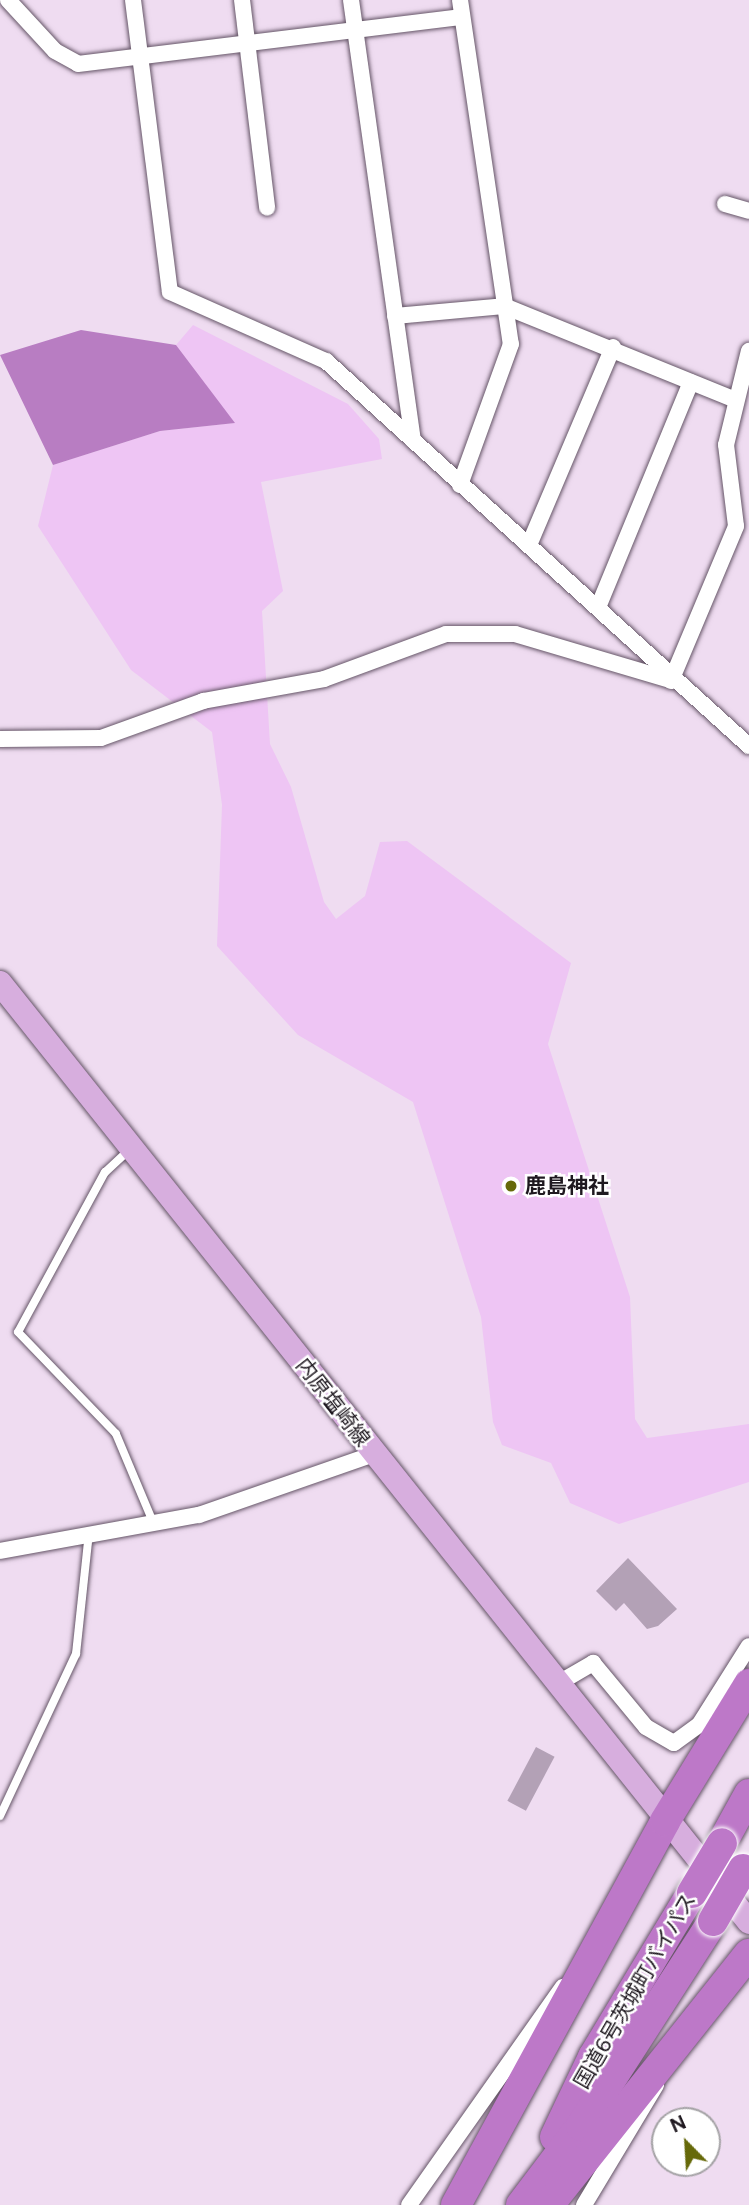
<!DOCTYPE html>
<html>
<head>
<meta charset="utf-8">
<style>
	body { margin:0 }
	#map { position:relative; width:749px; height:2205px; overflow:hidden; background:#efdcf1; font-family:Figtree,"Noto Sans JP",sans-serif }
	div>[style] { position:absolute }
	.green>* { inset:0; background:#eec5f4 }
	.water>* { inset:0; background:#b87dc2 }
	.building>* { inset:0; background:#b3a1b6; transform-origin:0 0 }
	.roads { filter:drop-shadow(0 0 2px #655567) drop-shadow(0 0 2px #655567) }
	.lane>* { height:8px; margin:-4px; padding:0 4px; transform-origin:4px; border-radius:4px; background:#fff }
	.street>* { height:16px; margin:-8px; padding:0 8px; transform-origin:8px; border-radius:8px; background:#fff }
	.primary>* { height:24px; margin:-12px; padding:0 12px; transform-origin:12px; border-radius:12px; background:#d7aede }
	.highway>* { height:30px; margin:-15px; padding:0 15px; transform-origin:15px; border-radius:15px; background:#bd78c8 }
	.bridges { filter:drop-shadow(0 0 2px #fff) drop-shadow(0 0 2px #fff) }
	.highway-bridge>* { height:30px; margin:-15px; padding:0 15px; transform-origin:15px; border-radius:15px; background:#bd78c8 }
	.dots>* { width:19px; height:19px; translate:-50% -50%; box-sizing:border-box; border:4px solid #fff; border-radius:50% }
	span { translate:-50% -50%; white-space:nowrap; text-align:center; line-height:1.15; -webkit-text-stroke:5px #fff; paint-order:stroke }
	.poi-label { font-size:21px; color:#1f1920; font-weight:700 }
	.left { translate:0 -50%; text-align:left }
	.street-label { font-size:21px; color:#1f1920 }
	.north { position:absolute; left:651px; top:2107px; width:70px; height:70px; box-sizing:border-box; background:#fff; border:2px solid #a5a3a6; border-radius:50%; rotate:336deg; font-size:19px; font-weight:700; line-height:28px; text-align:center; color:#1f1920 }
	.north::after { content:''; display:block; margin:auto; width:24px; height:32px; background:#666909; clip-path:polygon(50% 0,100% 100%,50% 72%,0 100%) }
</style>
</head>
<body>
<div id="map">
	<div class="green">
		<i style="clip-path:polygon(193px 325px,348px 404px,379px 439px,382px 459px,261px 482px,283px 591px,262px 611px,270px 744px,291px 787px,324px 902px,336px 919px,365px 896px,380px 842px,407px 841px,571px 963px,548px 1044px,630px 1297px,635px 1419px,647px 1438px,749px 1424px,749px 1482px,619px 1524px,570px 1503px,551px 1463px,502px 1445px,493px 1422px,481px 1317px,413px 1102px,298px 1035px,217px 946px,222px 805px,212px 732px,131px 670px,38px 526px,53px 465px,160px 431px,234px 423px,176px 345px)"></i>
	</div>
	<div class="water">
		<i style="clip-path:polygon(81px 330px,176px 345px,235px 423px,160px 431px,53px 465px,0 355px)"></i>
	</div>
	<div class="building">
		<i style="clip-path:polygon(628px 1558px,677px 1609px,658px 1626px,647px 1629px,624px 1603px,616px 1611px,596px 1591px)"></i>
		<i style="left:536px;top:1747px;width:21px;height:61px;rotate:28deg"></i>
	</div>
	<div class="roads">
		<div class="lane">
			<i style="left:129px;top:1150px;width:33px;rotate:137deg"></i>
			<i style="left:105px;top:1172px;width:182px;rotate:118.5deg"></i>
			<i style="left:18px;top:1332px;width:141px;rotate:46.1deg"></i>
			<i style="left:116px;top:1434px;width:95px;rotate:67.2deg"></i>
			<i style="left:0;top:1816px;width:179px;rotate:-64.9deg"></i>
			<i style="left:76px;top:1654px;width:122px;rotate:-83.9deg"></i>
		</div>
		<div class="street">
			<i style="left:8px;top:0;width:69px;rotate:47.3deg"></i>
			<i style="left:55px;top:51px;width:26px;rotate:29deg"></i>
			<i style="left:78px;top:64px;width:387px;rotate:-7deg"></i>
			<i style="left:133px;top:0;width:294px;rotate:82.8deg"></i>
			<i style="left:170px;top:292px;width:171px;rotate:23.9deg"></i>
			<i style="left:326px;top:361px;width:572px;rotate:42.31deg"></i>
			<i style="left:242px;top:0;width:209px;rotate:83.1deg"></i>
			<i style="left:351px;top:0;width:444px;rotate:82deg"></i>
			<i style="left:460px;top:0;width:348px;rotate:81.6deg"></i>
			<i style="left:511px;top:344px;width:150px;rotate:109.9deg"></i>
			<i style="left:725px;top:204px;width:25px;rotate:16deg"></i>
			<i style="left:395px;top:316px;width:109px;rotate:-5.2deg"></i>
			<i style="left:504px;top:306px;width:247px;rotate:22.1deg"></i>
			<i style="left:529px;top:545px;width:215px;rotate:-67deg"></i>
			<i style="left:599px;top:605px;width:241px;rotate:-67.6deg"></i>
			<i style="left:671px;top:681px;width:168px;rotate:-67.2deg"></i>
			<i style="left:736px;top:526px;width:82px;rotate:-97deg"></i>
			<i style="left:726px;top:445px;width:97px;rotate:-76.3deg"></i>
			<i style="left:0;top:739px;width:101px;rotate:-0.6deg"></i>
			<i style="left:101px;top:738px;width:109px;rotate:-19.9deg"></i>
			<i style="left:203px;top:701px;width:123px;rotate:-10.3deg"></i>
			<i style="left:324px;top:679px;width:130px;rotate:-20.2deg"></i>
			<i style="left:446px;top:634px;width:69px"></i>
			<i style="left:515px;top:634px;width:162px;rotate:16.5deg"></i>
			<i style="left:0;top:1551px;width:202px;rotate:-10.3deg"></i>
			<i style="left:199px;top:1515px;width:185px;rotate:-19.2deg"></i>
			<i style="left:557px;top:1684px;width:42px;rotate:-30.3deg"></i>
			<i style="left:593px;top:1663px;width:83px;rotate:50.4deg"></i>
			<i style="left:646px;top:1727px;width:32px;rotate:30deg"></i>
			<i style="left:674px;top:1743px;width:31px;rotate:-36deg"></i>
			<i style="left:699px;top:1725px;width:93px;rotate:-57.7deg"></i>
			<i style="left:409px;top:2205px;width:267px;rotate:-54.8deg"></i>
			<i style="left:584px;top:2205px;width:140px;rotate:-59deg"></i>
		</div>
		<div class="primary">
			<i style="left:0;top:983px;width:1201px;rotate:51.42deg"></i>
		</div>
		<div class="highway">
			<i style="left:722px;top:1843px;width:56px;rotate:-61.1deg"></i>
			<i style="left:555px;top:2137px;width:89px;rotate:-64.6deg"></i>
			<i style="left:593px;top:2057px;width:192px;rotate:-58.9deg"></i>
			<i style="left:456px;top:2205px;width:437px;rotate:-61.4deg"></i>
			<i style="left:665px;top:1821px;width:161px;rotate:-58.5deg"></i>
			<i style="left:521px;top:2205px;width:99px;rotate:-52.8deg"></i>
			<i style="left:581px;top:2126px;width:244px;rotate:-57.2deg"></i>
			<i style="left:549px;top:2205px;width:321px;rotate:-51.5deg"></i>
		</div>
	</div>
	<div class="bridges">
		<div class="highway-bridge">
			<i style="left:692px;top:1893px;width:58px;rotate:-59deg"></i>
			<i style="left:713px;top:1921px;width:60px;rotate:-60deg"></i>
		</div>
	</div>
	<div class="dots">
		<i style="left:511px;top:1186px;background:#666909"></i>
	</div>
	<div class="poi-label">
		<span class="left" style="left:525px;top:1186px">鹿島神社</span>
	</div>
	<div class="street-label">
		<span style="left:333px;top:1402px;rotate:52deg">内原塩崎線</span>
		<span style="left:635px;top:1991px;rotate:-60deg">国道6号茨城町バイパス</span>
	</div>
	<div class="north">N</div>
</div>
</body>
</html>
